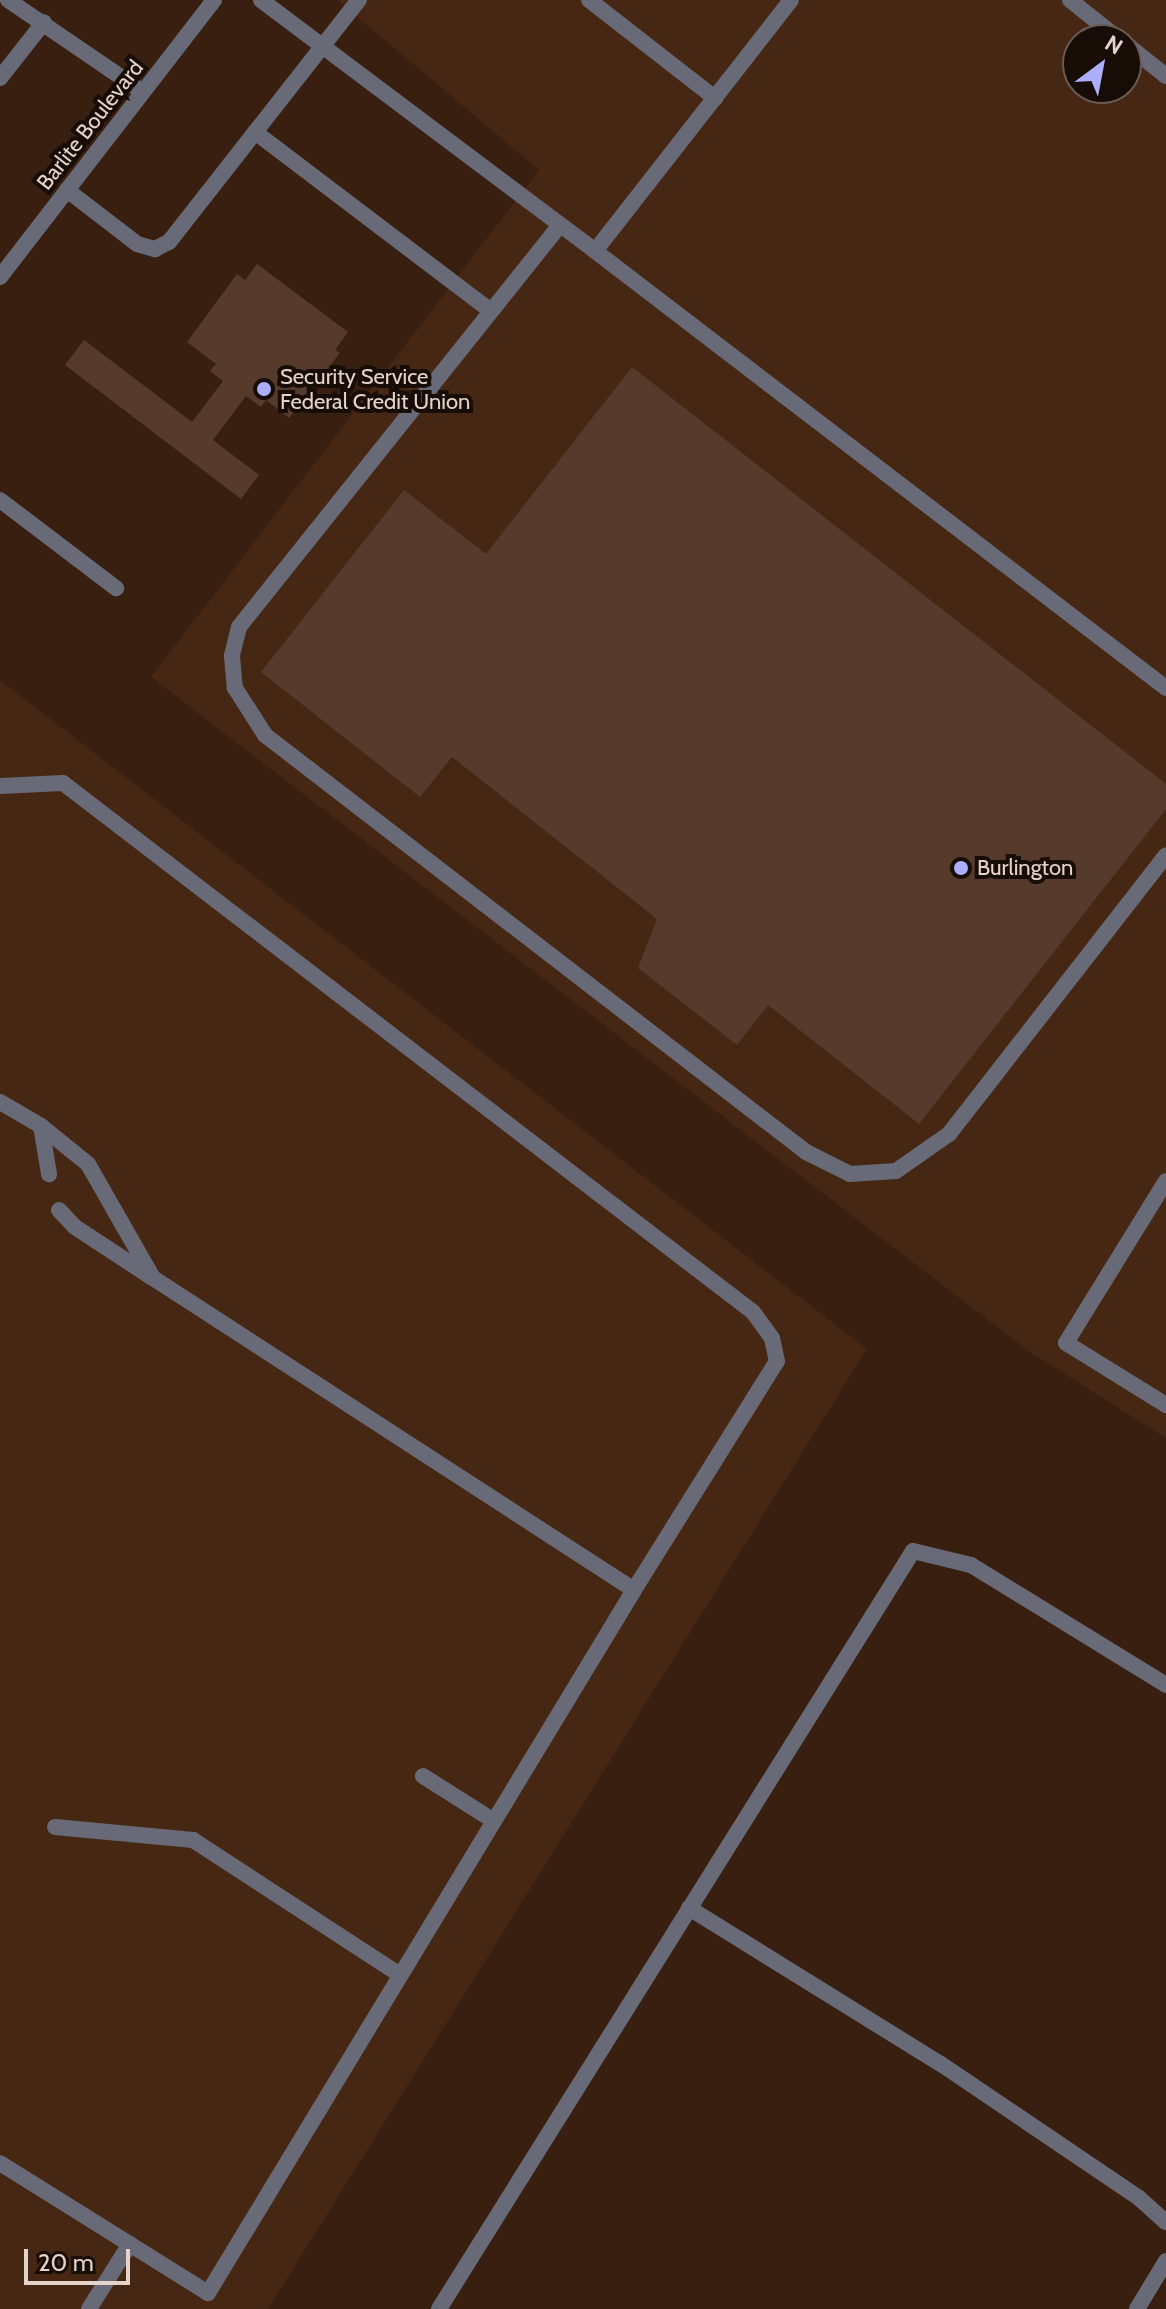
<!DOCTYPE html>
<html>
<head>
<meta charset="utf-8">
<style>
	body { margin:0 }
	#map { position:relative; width:1166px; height:2309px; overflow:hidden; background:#381f10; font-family:Cabin,sans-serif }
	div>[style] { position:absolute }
	.built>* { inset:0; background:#452714 }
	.building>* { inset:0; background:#563b2c }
	.service>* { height:16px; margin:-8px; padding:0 8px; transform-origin:8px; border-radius:8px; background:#686a77 }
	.tertiary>* { height:16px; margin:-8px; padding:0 8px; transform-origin:8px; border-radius:8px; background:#686a77 }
	.dots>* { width:22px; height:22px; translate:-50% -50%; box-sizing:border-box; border:4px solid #170c06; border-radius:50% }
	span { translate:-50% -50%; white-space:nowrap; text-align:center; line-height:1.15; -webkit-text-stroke:8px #170c06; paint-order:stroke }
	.street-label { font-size:22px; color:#e3d3c9 }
	.poi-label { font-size:22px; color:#e3d3c9 }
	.left { translate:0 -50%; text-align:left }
	.north { position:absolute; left:1062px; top:24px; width:80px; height:80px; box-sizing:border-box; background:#170c06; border:2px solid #695c54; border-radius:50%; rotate:32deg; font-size:22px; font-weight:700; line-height:32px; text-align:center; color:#e3d3c9 }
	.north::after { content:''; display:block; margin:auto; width:28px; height:36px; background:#abaffb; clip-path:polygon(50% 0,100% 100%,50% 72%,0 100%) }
	.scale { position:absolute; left:24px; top:2249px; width:106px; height:36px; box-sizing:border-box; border:4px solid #e3d3c9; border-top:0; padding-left:10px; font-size:24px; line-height:28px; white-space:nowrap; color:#e3d3c9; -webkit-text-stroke:6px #170c06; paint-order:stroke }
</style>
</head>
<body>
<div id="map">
	<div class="built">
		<i style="clip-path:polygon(evenodd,337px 0,1166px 0,1166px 1438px,1027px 1350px,151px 677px,539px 170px,337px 0,1078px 40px,1126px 40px,1126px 88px,1078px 88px,1078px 40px)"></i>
		<i style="clip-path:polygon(0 680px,867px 1349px,268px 2309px,0 2309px)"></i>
	</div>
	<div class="building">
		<i style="clip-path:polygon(257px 264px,348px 332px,335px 350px,340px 353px,289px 418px,266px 400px,261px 407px,246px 396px,213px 440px,259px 475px,241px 499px,65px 365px,84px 340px,192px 422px,223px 381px,210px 371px,216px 364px,187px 342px,237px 274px,245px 280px)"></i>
		<i style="clip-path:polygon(632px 367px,1166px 784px,1166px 809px,919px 1124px,768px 1005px,737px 1045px,638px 968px,657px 919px,452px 757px,420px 797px,261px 672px,404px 490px,486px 554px)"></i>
	</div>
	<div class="service">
		<i style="left:8px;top:0;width:163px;rotate:34.3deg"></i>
		<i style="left:261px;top:0;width:418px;rotate:36.9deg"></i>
		<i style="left:595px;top:251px;width:318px;rotate:-52deg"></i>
		<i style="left:589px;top:0;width:160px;rotate:37.9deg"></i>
		<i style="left:1070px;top:0;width:64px;rotate:38.7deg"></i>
		<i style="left:1126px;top:44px;width:51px;rotate:38.7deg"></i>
		<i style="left:0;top:78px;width:71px;rotate:-51.8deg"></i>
		<i style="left:255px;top:132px;width:296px;rotate:37.2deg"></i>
		<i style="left:67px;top:190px;width:88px;rotate:37.6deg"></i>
		<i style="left:137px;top:244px;width:19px;rotate:16deg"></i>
		<i style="left:155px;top:249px;width:16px;rotate:-27deg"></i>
		<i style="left:169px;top:242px;width:308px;rotate:-51.9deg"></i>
		<i style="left:560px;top:225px;width:514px;rotate:128.61deg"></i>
		<i style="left:239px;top:627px;width:30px;rotate:104deg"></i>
		<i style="left:232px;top:656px;width:32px;rotate:85deg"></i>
		<i style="left:235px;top:688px;width:56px;rotate:57.4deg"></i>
		<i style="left:265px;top:735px;width:683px;rotate:37.62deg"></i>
		<i style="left:806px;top:1152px;width:49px;rotate:26.6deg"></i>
		<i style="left:850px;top:1174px;width:46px;rotate:-3.7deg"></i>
		<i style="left:896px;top:1171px;width:65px;rotate:-34.9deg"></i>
		<i style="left:949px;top:1134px;width:353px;rotate:-52.1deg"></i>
		<i style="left:595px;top:251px;width:719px;rotate:37.43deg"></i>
		<i style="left:0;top:500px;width:146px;rotate:37.2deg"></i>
		<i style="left:0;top:786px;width:63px;rotate:-2.7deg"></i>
		<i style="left:63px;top:783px;width:869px;rotate:37.48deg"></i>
		<i style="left:753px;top:1312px;width:32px;rotate:54deg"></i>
		<i style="left:772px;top:1338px;width:24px;rotate:78deg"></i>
		<i style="left:777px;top:1361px;width:270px;rotate:122deg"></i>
		<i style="left:0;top:1102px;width:48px;rotate:30.3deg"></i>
		<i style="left:41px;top:1126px;width:60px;rotate:39deg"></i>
		<i style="left:88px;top:1164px;width:131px;rotate:60.3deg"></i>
		<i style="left:153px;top:1278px;width:573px;rotate:32.97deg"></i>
		<i style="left:634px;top:1590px;width:822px;rotate:121.21deg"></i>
		<i style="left:208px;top:2293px;width:245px;rotate:-148deg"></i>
		<i style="left:41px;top:1126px;width:49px;rotate:80.5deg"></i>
		<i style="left:1166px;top:1181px;width:190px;rotate:121.7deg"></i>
		<i style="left:1066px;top:1343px;width:118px;rotate:31.8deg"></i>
		<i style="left:59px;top:1210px;width:23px;rotate:47deg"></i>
		<i style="left:75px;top:1227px;width:91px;rotate:33.3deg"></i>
		<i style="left:423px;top:1776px;width:84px;rotate:32.4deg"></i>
		<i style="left:55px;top:1827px;width:139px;rotate:5.4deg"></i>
		<i style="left:193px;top:1840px;width:247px;rotate:33.1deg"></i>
		<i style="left:689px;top:1908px;width:296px;rotate:31.8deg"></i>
		<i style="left:941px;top:2064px;width:239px;rotate:34.1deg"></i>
		<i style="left:1139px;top:2198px;width:36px;rotate:42deg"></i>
		<i style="left:89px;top:2309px;width:77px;rotate:-57.8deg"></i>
		<i style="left:439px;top:2309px;width:894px;rotate:-57.98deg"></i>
		<i style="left:913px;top:1551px;width:60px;rotate:13.6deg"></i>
		<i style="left:971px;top:1565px;width:229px;rotate:31.6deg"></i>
		<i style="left:1137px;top:2309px;width:56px;rotate:-58.9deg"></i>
	</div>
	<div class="tertiary">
		<i style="left:0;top:277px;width:350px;rotate:-52.3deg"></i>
	</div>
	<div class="dots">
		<i style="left:264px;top:389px;background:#abaffb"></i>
		<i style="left:961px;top:868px;background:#abaffb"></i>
	</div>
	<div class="street-label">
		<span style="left:90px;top:125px;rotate:-52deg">Barlite Boulevard</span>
	</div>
	<div class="poi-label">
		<span class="left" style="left:280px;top:389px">Security Service<br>Federal Credit Union</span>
		<span class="left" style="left:977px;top:868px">Burlington</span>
	</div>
	<div class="north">N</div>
	<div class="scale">20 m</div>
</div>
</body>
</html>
